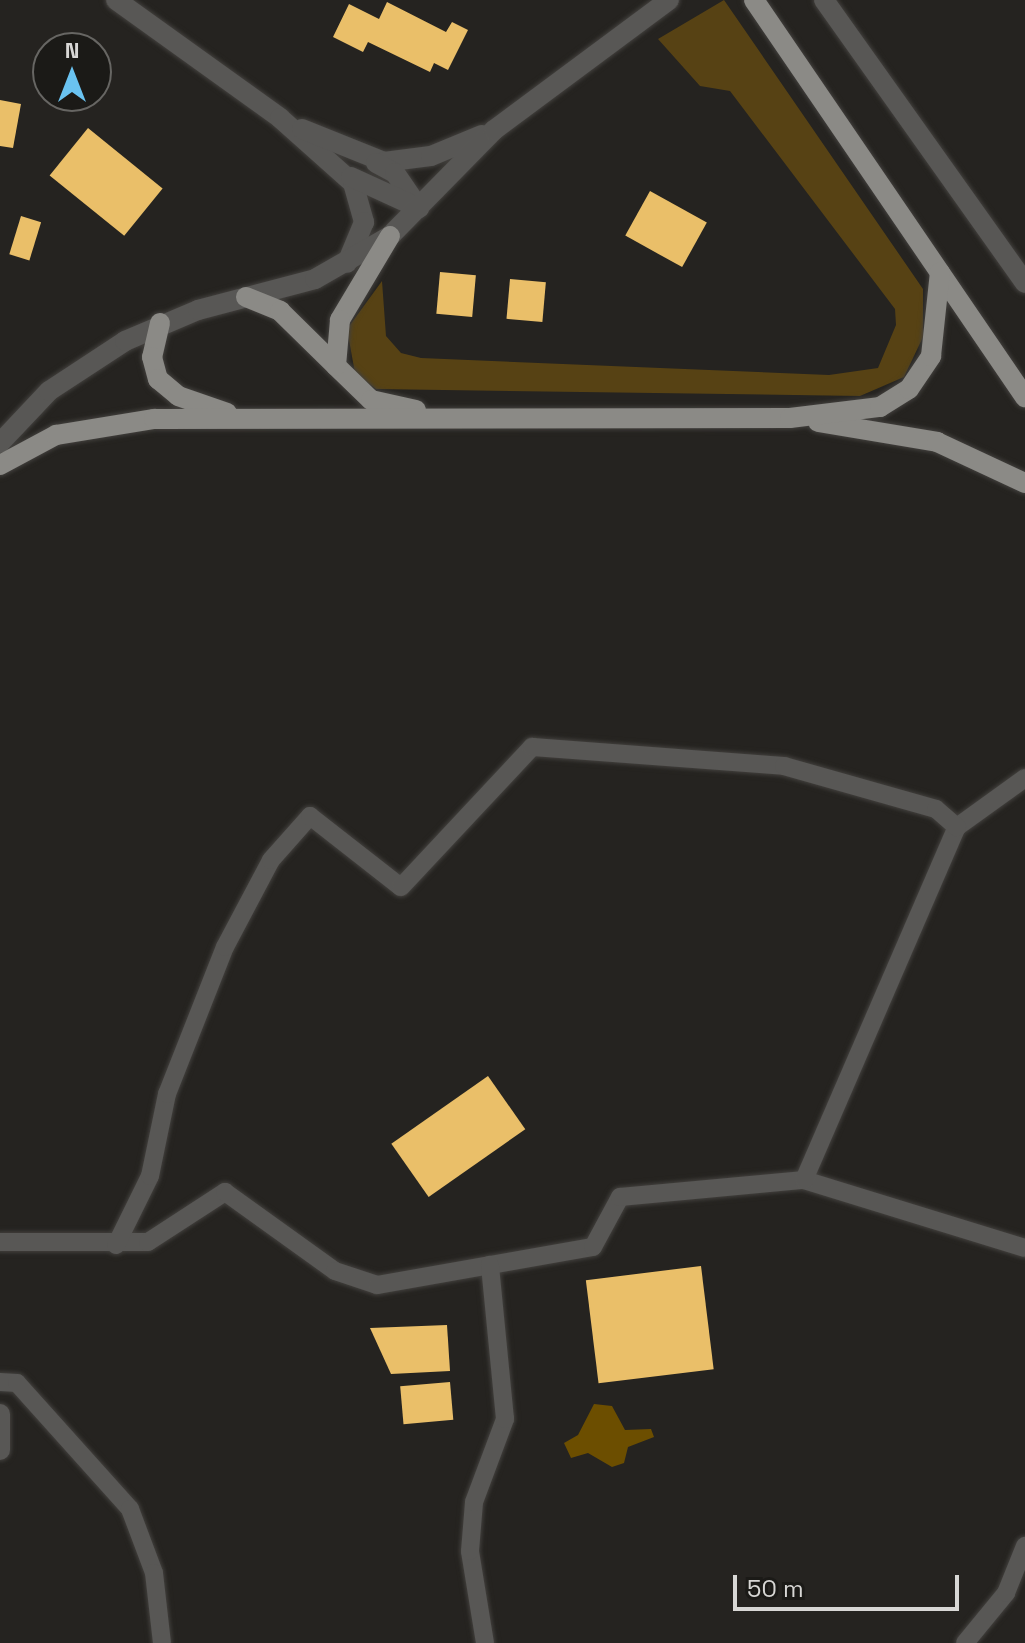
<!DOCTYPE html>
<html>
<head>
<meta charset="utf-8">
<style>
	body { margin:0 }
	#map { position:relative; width:1025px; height:1643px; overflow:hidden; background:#252320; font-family:"Space Grotesk",sans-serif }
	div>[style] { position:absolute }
	.green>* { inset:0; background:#574214 }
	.water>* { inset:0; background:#6c4e00 }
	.building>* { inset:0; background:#eabf69; transform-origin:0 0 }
	.roads { filter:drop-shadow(0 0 2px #42403d) drop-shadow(0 0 2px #42403d) }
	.service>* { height:18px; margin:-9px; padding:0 9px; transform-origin:9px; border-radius:9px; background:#585755 }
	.minor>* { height:20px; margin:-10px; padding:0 10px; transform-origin:10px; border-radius:10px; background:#585755 }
	.tertiary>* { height:20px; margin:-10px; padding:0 10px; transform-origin:10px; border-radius:10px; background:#585755 }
	.primary>* { height:20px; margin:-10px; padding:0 10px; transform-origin:10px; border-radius:10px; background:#8b8a86 }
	span { translate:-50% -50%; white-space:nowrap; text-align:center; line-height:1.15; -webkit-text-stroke:8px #1b1a17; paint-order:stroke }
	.north { position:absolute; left:32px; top:32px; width:80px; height:80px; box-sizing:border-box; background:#1b1a17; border:2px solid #676663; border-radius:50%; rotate:0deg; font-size:22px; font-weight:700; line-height:32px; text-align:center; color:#d8d7d5 }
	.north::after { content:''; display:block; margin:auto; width:28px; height:36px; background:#6ac3f1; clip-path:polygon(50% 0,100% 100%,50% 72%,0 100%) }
	.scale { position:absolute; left:733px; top:1575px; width:226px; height:36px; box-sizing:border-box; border:4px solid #d8d7d5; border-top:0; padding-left:10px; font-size:24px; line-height:28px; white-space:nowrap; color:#d8d7d5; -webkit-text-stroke:6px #1b1a17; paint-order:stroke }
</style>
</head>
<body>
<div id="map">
	<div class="green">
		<i style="clip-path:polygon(724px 0,923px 289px,923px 337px,904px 377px,860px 396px,376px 389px,355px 373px,347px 329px,382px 281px,386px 336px,401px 353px,421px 358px,829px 375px,878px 368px,896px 325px,895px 309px,730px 91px,700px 86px,658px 39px)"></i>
	</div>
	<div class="water">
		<i style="clip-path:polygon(594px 1404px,612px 1406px,625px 1430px,651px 1429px,654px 1437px,628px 1447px,624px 1463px,612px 1467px,588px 1453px,571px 1458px,564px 1443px,578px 1435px)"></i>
	</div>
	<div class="building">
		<i style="clip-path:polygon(387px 2px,446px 32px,452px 22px,468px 30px,448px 70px,434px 63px,430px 72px,368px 42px,363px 52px,333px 37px,349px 4px,379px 19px)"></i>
		<i style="clip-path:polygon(0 100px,21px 104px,13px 148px,0 146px)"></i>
		<i style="left:88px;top:128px;width:96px;height:61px;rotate:39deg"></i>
		<i style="left:650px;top:191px;width:65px;height:51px;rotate:29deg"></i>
		<i style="left:21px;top:216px;width:21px;height:40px;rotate:17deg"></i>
		<i style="left:440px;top:272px;width:36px;height:42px;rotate:5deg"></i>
		<i style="left:510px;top:279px;width:36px;height:40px;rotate:5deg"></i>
		<i style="left:488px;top:1076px;width:65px;height:118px;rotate:55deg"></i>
		<i style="left:701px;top:1266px;width:104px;height:116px;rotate:83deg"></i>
		<i style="clip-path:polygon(447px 1325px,450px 1371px,391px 1374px,370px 1328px)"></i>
		<i style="left:450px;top:1382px;width:38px;height:50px;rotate:85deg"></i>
	</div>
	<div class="roads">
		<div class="service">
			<i style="left:804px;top:1180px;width:231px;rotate:17.1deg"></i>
			<i style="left:0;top:1242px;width:148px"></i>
			<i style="left:148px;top:1242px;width:92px;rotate:-33deg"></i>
			<i style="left:225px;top:1192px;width:135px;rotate:35.7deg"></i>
			<i style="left:335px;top:1271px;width:44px;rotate:18.4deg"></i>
			<i style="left:377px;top:1285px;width:219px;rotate:-10deg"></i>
			<i style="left:593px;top:1247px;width:57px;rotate:-61.6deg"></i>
			<i style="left:620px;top:1197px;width:185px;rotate:-5.3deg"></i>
			<i style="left:804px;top:1180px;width:385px;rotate:-66.6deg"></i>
			<i style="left:957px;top:827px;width:84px;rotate:-35.8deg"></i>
			<i style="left:116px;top:1245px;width:77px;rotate:-63.8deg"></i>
			<i style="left:150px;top:1176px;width:84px;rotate:-78.3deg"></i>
			<i style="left:167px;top:1094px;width:158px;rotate:-68.5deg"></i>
			<i style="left:225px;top:947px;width:98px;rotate:-62.1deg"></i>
			<i style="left:271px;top:860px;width:59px;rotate:-48.4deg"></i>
			<i style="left:310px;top:816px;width:115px;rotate:38deg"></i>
			<i style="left:401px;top:887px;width:192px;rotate:-46.9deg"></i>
			<i style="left:532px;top:747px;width:253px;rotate:4.3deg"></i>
			<i style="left:784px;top:766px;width:158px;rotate:15.8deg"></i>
			<i style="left:936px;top:809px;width:28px;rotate:41deg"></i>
			<i style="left:0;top:1382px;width:17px;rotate:3deg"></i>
			<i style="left:17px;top:1383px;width:169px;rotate:48.1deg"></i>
			<i style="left:130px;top:1509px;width:68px;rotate:69.4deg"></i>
			<i style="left:154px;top:1573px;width:70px;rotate:83.5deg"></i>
			<i style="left:485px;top:1643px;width:93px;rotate:-99.3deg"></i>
			<i style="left:470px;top:1551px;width:49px;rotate:-85.3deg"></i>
			<i style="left:474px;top:1502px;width:89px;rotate:-69.5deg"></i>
			<i style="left:505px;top:1419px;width:155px;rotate:-95.6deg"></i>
			<i style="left:965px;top:1643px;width:65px;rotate:-50.6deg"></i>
			<i style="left:1006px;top:1593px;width:51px;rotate:-68deg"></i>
		</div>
		<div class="minor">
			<i style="left:824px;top:0;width:347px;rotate:54.6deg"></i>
			<i style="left:0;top:1414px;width:36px;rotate:90deg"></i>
		</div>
		<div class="tertiary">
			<i style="left:116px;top:0;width:202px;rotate:35.7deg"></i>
			<i style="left:280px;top:118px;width:98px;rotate:41.7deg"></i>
			<i style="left:353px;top:183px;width:41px;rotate:74.2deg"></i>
			<i style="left:364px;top:222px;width:44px;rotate:112.5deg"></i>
			<i style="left:302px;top:129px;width:88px;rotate:21.9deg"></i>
			<i style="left:384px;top:162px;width:47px;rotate:-7.3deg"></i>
			<i style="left:431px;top:156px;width:55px;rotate:-22.4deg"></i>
			<i style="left:376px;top:163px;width:21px;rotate:28deg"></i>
			<i style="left:395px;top:173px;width:42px;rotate:55.6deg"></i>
			<i style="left:351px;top:177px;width:75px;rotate:24.5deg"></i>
			<i style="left:0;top:443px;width:71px;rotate:-46.7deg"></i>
			<i style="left:49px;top:391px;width:91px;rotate:-33.3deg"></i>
			<i style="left:125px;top:341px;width:79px;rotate:-23deg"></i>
			<i style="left:198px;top:310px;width:121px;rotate:-14.8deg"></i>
			<i style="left:315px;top:279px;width:86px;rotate:-29.8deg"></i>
			<i style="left:390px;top:236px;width:148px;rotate:-45.5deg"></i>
			<i style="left:494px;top:130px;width:218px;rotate:-36.6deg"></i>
		</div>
		<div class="primary">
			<i style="left:754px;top:0;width:481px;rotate:55.7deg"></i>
			<i style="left:390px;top:236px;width:98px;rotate:120.8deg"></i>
			<i style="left:340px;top:320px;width:46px;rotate:95deg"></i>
			<i style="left:336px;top:366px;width:49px;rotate:44.2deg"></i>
			<i style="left:371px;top:400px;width:46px;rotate:12.5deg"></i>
			<i style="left:246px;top:297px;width:37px;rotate:22deg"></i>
			<i style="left:280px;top:311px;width:78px;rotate:44.5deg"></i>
			<i style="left:160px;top:323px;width:35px;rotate:103deg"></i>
			<i style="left:152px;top:357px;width:23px;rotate:75deg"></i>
			<i style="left:158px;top:379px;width:26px;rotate:40deg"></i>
			<i style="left:178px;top:396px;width:52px;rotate:19.1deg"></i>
			<i style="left:818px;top:422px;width:121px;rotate:9.5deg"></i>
			<i style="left:937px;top:442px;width:97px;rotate:25deg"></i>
			<i style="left:0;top:465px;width:64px;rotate:-28.2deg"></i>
			<i style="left:56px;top:435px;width:99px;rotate:-9.3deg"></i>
			<i style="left:154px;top:419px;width:636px;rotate:-0.09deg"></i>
			<i style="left:790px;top:418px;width:91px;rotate:-7deg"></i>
			<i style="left:880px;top:407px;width:34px;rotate:-32deg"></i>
			<i style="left:909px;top:389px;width:40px;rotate:-56deg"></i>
			<i style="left:931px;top:356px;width:84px;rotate:-83.9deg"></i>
		</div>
	</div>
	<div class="north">N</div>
	<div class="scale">50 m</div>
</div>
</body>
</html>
